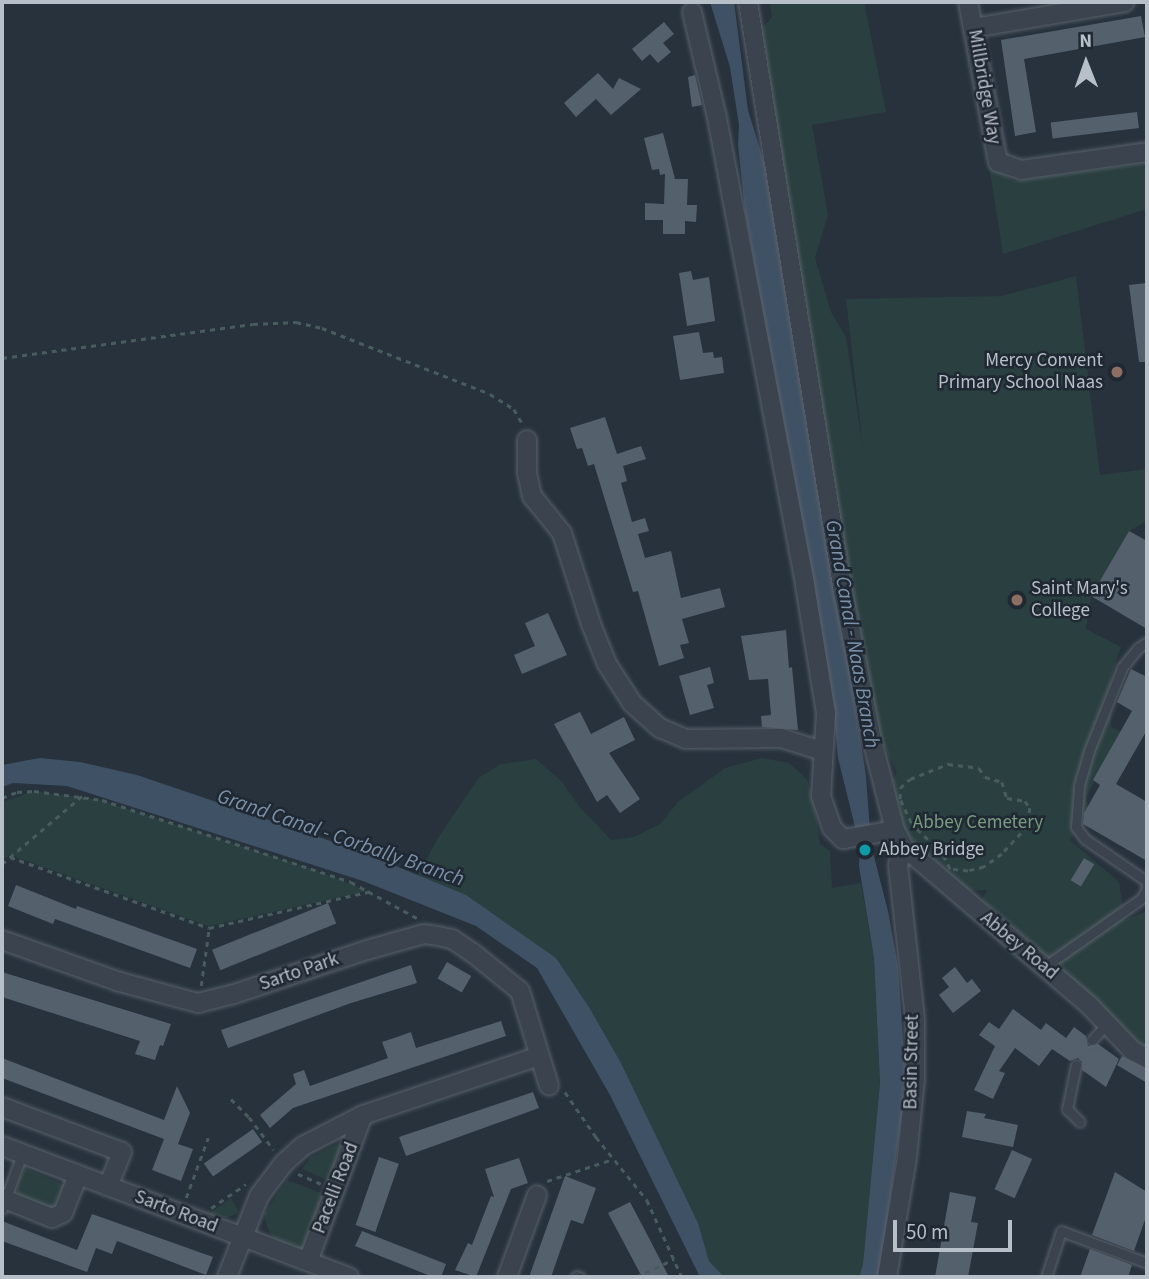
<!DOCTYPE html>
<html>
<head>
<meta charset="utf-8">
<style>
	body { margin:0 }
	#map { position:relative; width:1149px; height:1279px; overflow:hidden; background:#27323d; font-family:"Source Sans 3",sans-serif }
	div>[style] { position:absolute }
	.green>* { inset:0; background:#2a3f3f }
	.water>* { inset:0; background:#3f5164 }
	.building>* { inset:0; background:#55606d; transform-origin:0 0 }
	.path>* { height:2.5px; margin-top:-1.25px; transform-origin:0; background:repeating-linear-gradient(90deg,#495c5d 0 5px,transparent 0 10px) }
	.roads { filter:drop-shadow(0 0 2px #59626b) drop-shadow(0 0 2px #59626b) }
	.lane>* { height:9px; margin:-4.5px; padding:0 4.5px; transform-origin:4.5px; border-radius:4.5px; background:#3b444e }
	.street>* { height:18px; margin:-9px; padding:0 9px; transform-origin:9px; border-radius:9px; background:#3b444e }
	.dots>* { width:19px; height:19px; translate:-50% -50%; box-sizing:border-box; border:4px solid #202933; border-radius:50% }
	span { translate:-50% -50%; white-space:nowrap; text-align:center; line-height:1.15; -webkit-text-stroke:5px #202933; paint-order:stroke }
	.street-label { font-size:19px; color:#b7bfc8 }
	.poi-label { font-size:19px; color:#b7bfc8 }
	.right { translate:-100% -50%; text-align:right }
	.left { translate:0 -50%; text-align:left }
	.park-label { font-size:19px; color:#789c7f }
	.water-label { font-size:21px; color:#7b91a9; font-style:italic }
	.frame { position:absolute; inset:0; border:4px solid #b7bfc8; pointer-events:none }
	.north { position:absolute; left:1051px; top:28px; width:70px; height:70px; -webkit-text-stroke:5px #202933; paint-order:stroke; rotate:359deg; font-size:19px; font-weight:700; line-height:28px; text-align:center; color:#b7bfc8 }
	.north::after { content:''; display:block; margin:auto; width:24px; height:32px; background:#b7bfc8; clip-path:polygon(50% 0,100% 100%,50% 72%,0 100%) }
	.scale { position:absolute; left:893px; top:1220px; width:119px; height:32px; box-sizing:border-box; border:4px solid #b7bfc8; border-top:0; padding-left:9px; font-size:21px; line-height:24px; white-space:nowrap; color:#b7bfc8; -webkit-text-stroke:5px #202933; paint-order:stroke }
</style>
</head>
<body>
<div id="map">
	<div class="green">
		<i style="clip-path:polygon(770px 2px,864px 2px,886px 112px,812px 125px,828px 215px,815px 258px,831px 312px,846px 337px,863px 448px,846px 299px,1002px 296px,1076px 276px,1100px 475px,1147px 469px,1147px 521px,1129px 531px,1091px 596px,1086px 629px,1121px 647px,1111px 677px,1111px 727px,1122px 732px,1086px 797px,1088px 807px,1070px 840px,1119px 882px,1125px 920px,1147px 911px,1147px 1048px,1117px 1025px,1029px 939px,982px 900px,987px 890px,968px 891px,903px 830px,891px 782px,897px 773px,879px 735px,865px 737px,759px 32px,772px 17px)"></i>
		<i style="clip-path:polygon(1147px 163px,1147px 209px,1003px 254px,989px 166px,1014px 181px)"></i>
		<i style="clip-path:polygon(762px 758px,789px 763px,807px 779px,815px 806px,820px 844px,830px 851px,832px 888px,861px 883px,874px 958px,880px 1083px,863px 1264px,859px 1277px,723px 1277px,709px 1261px,698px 1223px,621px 1063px,589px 1007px,556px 958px,417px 877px,438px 838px,473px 786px,480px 777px,501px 764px,536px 759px,562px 782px,579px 806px,611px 840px,634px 837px,660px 824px,678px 802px,725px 768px)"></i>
		<i style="clip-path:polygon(34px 791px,101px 800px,312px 869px,368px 891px,209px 926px,10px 855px,2px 861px,2px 802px)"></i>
		<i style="clip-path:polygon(349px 1138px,334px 1183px,302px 1169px,311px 1157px)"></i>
		<i style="clip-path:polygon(25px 1168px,69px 1187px,54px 1210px,19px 1197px,17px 1186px)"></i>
		<i style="clip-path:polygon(287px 1180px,329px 1196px,310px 1252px,274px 1239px,267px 1227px,264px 1214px)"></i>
		<i style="clip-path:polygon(231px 1198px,239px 1212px,227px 1218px,208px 1214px)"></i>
	</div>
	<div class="water">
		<i style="clip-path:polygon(710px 2px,734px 2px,748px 110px,767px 172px,828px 530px,866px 776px,871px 845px,888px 911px,898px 966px,905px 1069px,902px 1114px,879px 1277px,859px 1277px,863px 1264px,880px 1083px,874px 958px,859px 866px,860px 847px,838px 758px,833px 705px,745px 211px,738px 145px,739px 125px,730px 67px)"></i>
		<i style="clip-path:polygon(40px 758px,80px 762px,137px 775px,357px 850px,466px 895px,556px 958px,589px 1007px,621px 1063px,698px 1223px,709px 1261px,724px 1277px,700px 1277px,610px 1095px,537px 968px,476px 926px,363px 881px,67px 786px,13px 783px,2px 787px,2px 765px)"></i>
	</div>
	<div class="building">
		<i style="clip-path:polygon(1141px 16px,1145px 37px,1024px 59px,1036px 132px,1015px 136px,1001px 40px)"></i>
		<i style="clip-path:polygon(664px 22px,674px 34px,663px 43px,671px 52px,658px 63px,650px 54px,642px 61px,632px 49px)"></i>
		<i style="clip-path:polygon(598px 73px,613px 89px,619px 78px,641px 89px,611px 115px,596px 99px,576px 117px,564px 103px)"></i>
		<i style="clip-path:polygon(695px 75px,702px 105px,692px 107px,688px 77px)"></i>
		<i style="left:1137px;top:112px;width:16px;height:87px;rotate:83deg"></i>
		<i style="clip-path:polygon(663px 133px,675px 179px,688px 179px,687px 205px,697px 205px,696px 222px,685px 221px,685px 234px,663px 234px,663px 220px,645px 220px,645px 203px,664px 204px,665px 174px,660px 175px,659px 169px,652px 170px,644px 138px)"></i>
		<i style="clip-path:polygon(691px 271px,693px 280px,709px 277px,715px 321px,687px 326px,679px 273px)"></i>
		<i style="clip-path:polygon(1147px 283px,1147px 362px,1139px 362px,1129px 285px)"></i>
		<i style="clip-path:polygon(699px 332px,703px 353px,713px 352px,714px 358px,722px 357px,724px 373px,680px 380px,673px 336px)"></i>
		<i style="clip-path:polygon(605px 417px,617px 454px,641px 446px,646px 459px,623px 466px,627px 481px,621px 483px,632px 522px,645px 518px,649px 531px,638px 534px,645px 558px,671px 551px,681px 598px,720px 588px,725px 607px,682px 619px,689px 643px,680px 645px,684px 658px,659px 666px,638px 591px,633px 592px,594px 464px,588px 466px,582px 448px,577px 449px,570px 428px)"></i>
		<i style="clip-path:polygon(1129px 531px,1147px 541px,1147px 629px,1091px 596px)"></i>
		<i style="clip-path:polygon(548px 613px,567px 655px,522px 674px,514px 655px,535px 646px,525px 623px)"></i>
		<i style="clip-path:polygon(786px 630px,789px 668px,792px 667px,798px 730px,762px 727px,761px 716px,771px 715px,768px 679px,749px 680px,741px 636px)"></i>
		<i style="clip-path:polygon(710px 667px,714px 683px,707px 685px,714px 708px,690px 715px,679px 676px)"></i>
		<i style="clip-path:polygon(1131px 669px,1147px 677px,1147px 730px,1116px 784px,1147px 802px,1147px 861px,1083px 824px,1084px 813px,1100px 785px,1093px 780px,1132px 711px,1117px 702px)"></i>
		<i style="clip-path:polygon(580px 712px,591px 734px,624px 717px,635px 740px,609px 753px,640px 799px,620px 813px,607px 795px,597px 802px,554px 724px)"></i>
		<i style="left:1084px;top:858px;width:12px;height:26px;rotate:31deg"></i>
		<i style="clip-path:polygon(16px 885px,76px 909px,77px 906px,197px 949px,190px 968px,55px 919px,53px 924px,8px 906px)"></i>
		<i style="left:328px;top:903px;width:22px;height:125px;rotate:68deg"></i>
		<i style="left:447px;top:962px;width:28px;height:19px;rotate:30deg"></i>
		<i style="clip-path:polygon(411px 965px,417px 983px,351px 1003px,228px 1048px,221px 1030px)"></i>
		<i style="clip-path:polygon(955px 967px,967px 983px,972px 979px,981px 991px,953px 1013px,939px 995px,949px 987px,942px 978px)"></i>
		<i style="clip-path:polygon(2px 972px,171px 1024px,163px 1046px,160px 1045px,155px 1060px,135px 1054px,140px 1041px,2px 997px)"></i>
		<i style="clip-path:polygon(1013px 1009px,1041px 1030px,1046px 1023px,1066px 1038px,1074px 1027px,1086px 1036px,1088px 1046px,1098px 1044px,1119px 1059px,1106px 1087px,1082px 1070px,1082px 1062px,1078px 1058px,1070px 1061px,1052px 1049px,1039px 1066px,1015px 1048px,999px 1071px,1005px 1073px,993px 1099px,974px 1090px,995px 1046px,979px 1035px,989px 1022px,999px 1029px)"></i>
		<i style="clip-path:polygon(501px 1021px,506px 1036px,293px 1108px,270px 1128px,260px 1115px,296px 1084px,293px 1074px,304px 1070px,310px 1086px,388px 1058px,382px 1042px,397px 1037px,411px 1032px,416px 1048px)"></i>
		<i style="clip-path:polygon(1122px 1056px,1147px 1069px,1147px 1083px,1117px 1065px)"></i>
		<i style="clip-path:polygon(2px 1058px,164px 1120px,177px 1086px,190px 1113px,178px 1144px,193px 1149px,181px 1181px,152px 1170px,164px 1139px,2px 1078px)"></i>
		<i style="clip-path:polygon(533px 1092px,539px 1108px,406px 1156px,399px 1137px)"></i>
		<i style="clip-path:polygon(967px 1111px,986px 1114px,984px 1118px,1018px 1125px,1013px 1147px,962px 1137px)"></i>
		<i style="left:253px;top:1129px;width:16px;height:60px;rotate:55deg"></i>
		<i style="left:1012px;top:1150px;width:22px;height:43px;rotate:24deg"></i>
		<i style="left:379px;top:1157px;width:21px;height:72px;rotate:19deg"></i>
		<i style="clip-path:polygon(519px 1158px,528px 1183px,511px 1189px,476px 1277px,455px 1270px,468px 1243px,472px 1245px,491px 1196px,494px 1197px,485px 1169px)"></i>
		<i style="clip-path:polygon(1115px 1172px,1147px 1192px,1147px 1214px,1134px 1251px,1092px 1235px)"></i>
		<i style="clip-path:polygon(565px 1176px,596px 1188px,583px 1224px,571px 1220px,551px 1277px,529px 1277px)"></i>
		<i style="clip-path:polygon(950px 1192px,976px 1197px,971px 1222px,978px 1223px,968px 1277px,935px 1277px)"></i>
		<i style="clip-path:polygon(630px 1202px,649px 1238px,669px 1277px,642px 1277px,608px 1213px)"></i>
		<i style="clip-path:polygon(92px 1214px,213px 1257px,206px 1275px,117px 1241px,112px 1254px,96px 1248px,87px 1272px,2px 1241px,2px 1221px,77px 1250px)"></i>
		<i style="clip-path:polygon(362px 1231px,446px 1264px,441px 1277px,433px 1277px,355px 1246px)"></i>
		<i style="clip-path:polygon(1090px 1249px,1132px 1265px,1128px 1277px,1080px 1277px)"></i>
	</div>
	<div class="path">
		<i style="left:2px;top:358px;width:253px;rotate:-7.7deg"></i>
		<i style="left:253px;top:324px;width:43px;rotate:-2.7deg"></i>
		<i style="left:296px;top:322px;width:27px;rotate:13deg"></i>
		<i style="left:322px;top:328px;width:180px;rotate:21.4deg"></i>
		<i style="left:490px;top:394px;width:28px;rotate:32deg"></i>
		<i style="left:514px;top:409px;width:16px;rotate:60deg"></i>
		<i style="left:948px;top:764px;width:31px;rotate:7deg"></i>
		<i style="left:979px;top:768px;width:11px;rotate:56deg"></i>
		<i style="left:985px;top:777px;width:18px;rotate:16deg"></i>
		<i style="left:1002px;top:782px;width:17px;rotate:73deg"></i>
		<i style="left:1007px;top:798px;width:18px;rotate:9deg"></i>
		<i style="left:1025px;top:801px;width:9px;rotate:54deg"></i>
		<i style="left:1030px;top:808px;width:18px;rotate:96deg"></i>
		<i style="left:1028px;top:826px;width:38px;rotate:133deg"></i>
		<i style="left:1002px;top:854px;width:22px;rotate:144deg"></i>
		<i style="left:984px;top:867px;width:16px;rotate:166deg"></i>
		<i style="left:968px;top:871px;width:18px;rotate:-174deg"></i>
		<i style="left:950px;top:869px;width:17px;rotate:-118deg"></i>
		<i style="left:942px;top:854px;width:44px;rotate:-135deg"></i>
		<i style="left:911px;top:823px;width:26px;rotate:-115deg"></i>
		<i style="left:900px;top:799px;width:11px;rotate:-90deg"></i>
		<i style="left:900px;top:788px;width:13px;rotate:-42deg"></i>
		<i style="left:910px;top:779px;width:41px;rotate:-21.5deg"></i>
		<i style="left:2px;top:798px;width:16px;rotate:-22deg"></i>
		<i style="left:17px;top:792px;width:17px;rotate:-3deg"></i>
		<i style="left:34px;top:791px;width:69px;rotate:7.5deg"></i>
		<i style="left:102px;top:800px;width:262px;rotate:18.2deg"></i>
		<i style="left:351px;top:882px;width:77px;rotate:28.6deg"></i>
		<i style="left:10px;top:857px;width:211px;rotate:19.6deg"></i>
		<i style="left:209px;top:928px;width:167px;rotate:-12.8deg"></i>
		<i style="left:2px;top:864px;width:105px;rotate:-40.4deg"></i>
		<i style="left:201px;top:986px;width:59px;rotate:-82.1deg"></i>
		<i style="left:565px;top:1092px;width:55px;rotate:55.4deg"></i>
		<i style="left:596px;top:1137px;width:81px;rotate:51deg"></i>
		<i style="left:647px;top:1200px;width:85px;rotate:65.6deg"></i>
		<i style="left:231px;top:1099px;width:25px;rotate:45deg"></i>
		<i style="left:249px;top:1117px;width:41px;rotate:52.9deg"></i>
		<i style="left:298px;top:1174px;width:25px;rotate:23deg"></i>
		<i style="left:547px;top:1181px;width:70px;rotate:-18.4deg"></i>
		<i style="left:186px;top:1198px;width:64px;rotate:-69.9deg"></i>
		<i style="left:211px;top:1208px;width:42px;rotate:-34.4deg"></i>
		<i style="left:636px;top:1277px;width:42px;rotate:-25.3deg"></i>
	</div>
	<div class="roads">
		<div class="lane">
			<i style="left:1147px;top:642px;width:11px;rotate:146deg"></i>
			<i style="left:1138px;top:648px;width:26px;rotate:129deg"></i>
			<i style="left:1122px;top:668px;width:89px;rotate:111.7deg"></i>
			<i style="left:1089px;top:751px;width:37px;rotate:106deg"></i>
			<i style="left:1079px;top:787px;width:40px;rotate:94.3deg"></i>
			<i style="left:1076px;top:827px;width:15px;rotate:53deg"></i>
			<i style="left:1085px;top:839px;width:74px;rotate:34.5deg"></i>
			<i style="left:1146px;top:881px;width:5px;rotate:79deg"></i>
			<i style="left:1044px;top:967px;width:120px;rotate:-35.1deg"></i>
			<i style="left:1142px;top:898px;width:11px;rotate:-63deg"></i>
			<i style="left:1092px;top:1040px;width:22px;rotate:-47deg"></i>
			<i style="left:1076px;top:1065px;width:45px;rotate:101.6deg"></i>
			<i style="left:1067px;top:1109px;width:18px;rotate:45deg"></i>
			<i style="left:2px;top:1209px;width:59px;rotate:-70deg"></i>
			<i style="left:576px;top:1276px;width:4px;rotate:14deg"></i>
			<i style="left:1046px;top:1277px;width:48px;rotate:-71.9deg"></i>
			<i style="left:1061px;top:1231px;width:92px;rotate:20.4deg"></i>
		</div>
		<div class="street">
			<i style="left:748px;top:2px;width:597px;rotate:80.84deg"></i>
			<i style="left:843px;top:591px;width:152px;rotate:79deg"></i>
			<i style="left:872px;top:740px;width:93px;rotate:75.7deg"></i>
			<i style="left:895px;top:830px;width:19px;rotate:62deg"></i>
			<i style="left:904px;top:847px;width:243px;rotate:40.5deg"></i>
			<i style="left:1089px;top:1005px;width:64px;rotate:46.3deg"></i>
			<i style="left:1133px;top:1051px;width:16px;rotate:27deg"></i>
			<i style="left:968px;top:2px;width:163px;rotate:79.4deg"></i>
			<i style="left:998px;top:162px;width:24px;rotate:19deg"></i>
			<i style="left:1021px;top:170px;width:127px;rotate:-8.1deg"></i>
			<i style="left:692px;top:12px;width:109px;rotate:76.7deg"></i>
			<i style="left:717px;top:118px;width:475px;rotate:79.3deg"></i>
			<i style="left:805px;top:585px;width:130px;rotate:80.7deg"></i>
			<i style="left:826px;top:713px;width:83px;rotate:93.4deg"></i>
			<i style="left:821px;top:796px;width:34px;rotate:71deg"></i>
			<i style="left:832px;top:828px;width:16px;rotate:45deg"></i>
			<i style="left:843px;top:839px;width:53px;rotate:-9.8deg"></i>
			<i style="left:973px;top:28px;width:154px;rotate:-9.7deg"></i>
			<i style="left:527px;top:440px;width:33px;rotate:90deg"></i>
			<i style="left:527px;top:473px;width:24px;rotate:78deg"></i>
			<i style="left:532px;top:496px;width:48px;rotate:51deg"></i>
			<i style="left:562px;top:533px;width:96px;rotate:72.3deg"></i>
			<i style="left:591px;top:624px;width:43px;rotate:68.2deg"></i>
			<i style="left:607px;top:664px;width:46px;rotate:57.3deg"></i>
			<i style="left:632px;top:703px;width:38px;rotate:42deg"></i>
			<i style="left:660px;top:728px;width:28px;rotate:23deg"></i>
			<i style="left:686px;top:739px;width:95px;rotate:-0.6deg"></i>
			<i style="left:781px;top:738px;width:43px;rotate:17.6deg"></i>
			<i style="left:2px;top:940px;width:125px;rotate:19.6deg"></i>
			<i style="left:120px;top:982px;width:81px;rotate:15.1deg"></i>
			<i style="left:198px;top:1003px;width:37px;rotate:-14deg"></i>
			<i style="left:234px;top:994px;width:140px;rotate:-18.3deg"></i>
			<i style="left:367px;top:950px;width:59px;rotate:-15.7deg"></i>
			<i style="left:424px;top:934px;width:14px;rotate:8deg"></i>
			<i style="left:438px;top:936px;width:14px;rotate:12deg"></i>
			<i style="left:452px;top:939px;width:25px;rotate:34deg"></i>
			<i style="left:473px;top:953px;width:60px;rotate:39deg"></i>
			<i style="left:520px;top:991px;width:99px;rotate:73deg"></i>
			<i style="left:2px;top:1107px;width:128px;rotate:20.6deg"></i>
			<i style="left:122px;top:1152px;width:37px;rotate:112deg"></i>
			<i style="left:2px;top:1146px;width:371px;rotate:20.7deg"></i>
			<i style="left:2px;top:1198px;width:54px;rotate:21.8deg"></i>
			<i style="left:52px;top:1218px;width:12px;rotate:-24deg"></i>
			<i style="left:63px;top:1213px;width:41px;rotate:-68.5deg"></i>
			<i style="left:308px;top:1261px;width:156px;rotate:-69.4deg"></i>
			<i style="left:227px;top:1277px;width:87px;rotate:-68.4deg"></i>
			<i style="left:259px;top:1196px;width:41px;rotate:-52.9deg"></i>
			<i style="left:284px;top:1163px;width:25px;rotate:-42deg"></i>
			<i style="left:303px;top:1146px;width:68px;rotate:-27.3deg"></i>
			<i style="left:363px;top:1115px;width:186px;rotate:-18.5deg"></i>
			<i style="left:507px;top:1277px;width:87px;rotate:-69.9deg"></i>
			<i style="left:887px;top:1277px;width:122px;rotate:-80.5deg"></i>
			<i style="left:907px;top:1157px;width:77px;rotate:-84.1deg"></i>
			<i style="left:915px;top:1080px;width:61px;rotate:-90deg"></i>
			<i style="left:915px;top:1019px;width:155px;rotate:-96.3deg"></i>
			<i style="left:898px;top:865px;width:19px;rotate:-72deg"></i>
		</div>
	</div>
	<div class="dots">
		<i style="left:1117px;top:372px;background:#8d6e63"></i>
		<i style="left:1017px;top:600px;background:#8d6e63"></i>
		<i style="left:865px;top:850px;background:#0f9aa8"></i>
	</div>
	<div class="street-label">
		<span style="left:984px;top:87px;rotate:80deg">Millbridge Way</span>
		<span style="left:1019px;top:946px;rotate:40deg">Abbey Road</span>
		<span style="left:299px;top:972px;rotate:-19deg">Sarto Park</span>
		<span style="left:912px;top:1062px;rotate:-89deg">Basin Street</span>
		<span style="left:336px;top:1188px;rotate:-69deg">Pacelli Road</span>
		<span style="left:176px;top:1212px;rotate:21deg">Sarto Road</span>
	</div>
	<div class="poi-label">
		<span class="right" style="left:1103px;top:372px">Mercy Convent<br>Primary School Naas</span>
		<span class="left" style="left:1031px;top:600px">Saint Mary's<br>College</span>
		<span class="left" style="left:879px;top:850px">Abbey Bridge</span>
	</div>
	<div class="park-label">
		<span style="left:978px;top:823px">Abbey Cemetery</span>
	</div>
	<div class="water-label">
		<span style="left:853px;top:634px;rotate:80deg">Grand Canal - Naas Branch</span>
		<span style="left:341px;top:837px;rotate:19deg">Grand Canal - Corbally Branch</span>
	</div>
	<div class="frame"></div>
	<div class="north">N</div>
	<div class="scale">50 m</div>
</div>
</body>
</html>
